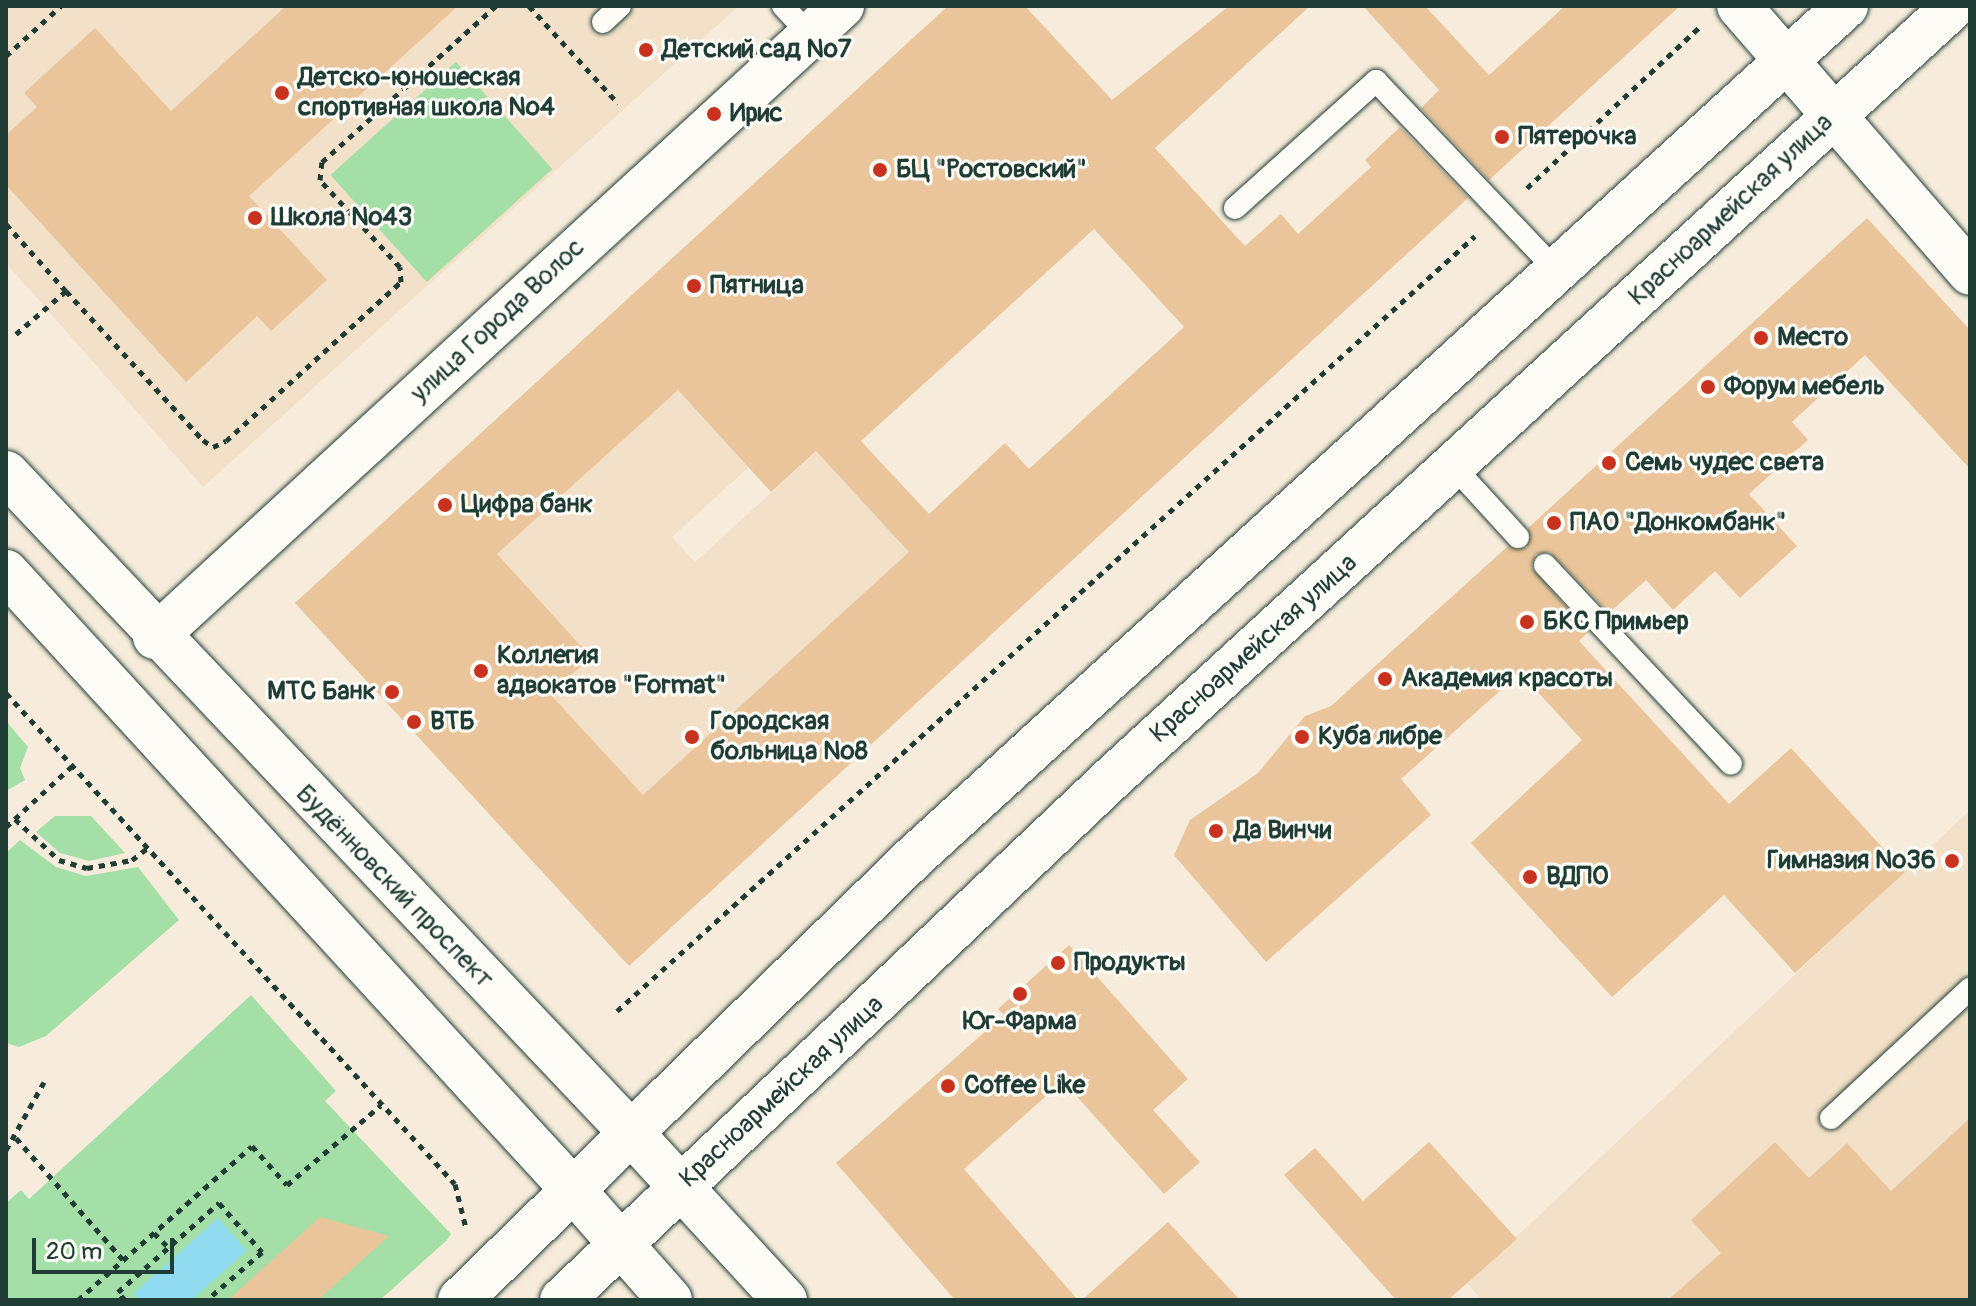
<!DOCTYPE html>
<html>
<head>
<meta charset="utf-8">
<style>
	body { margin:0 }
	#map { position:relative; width:1976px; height:1306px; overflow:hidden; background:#f7ecdb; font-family:Pangolin,sans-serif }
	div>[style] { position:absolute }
	.built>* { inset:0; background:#f3e0c8 }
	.green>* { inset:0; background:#a3dfa6; transform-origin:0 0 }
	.water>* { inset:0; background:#91dbf1 }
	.building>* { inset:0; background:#eac59b }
	.path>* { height:5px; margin-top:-2.5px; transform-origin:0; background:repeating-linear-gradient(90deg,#1f3d34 0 6px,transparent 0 12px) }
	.roads { filter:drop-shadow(0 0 2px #1f3d34) drop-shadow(0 0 2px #1f3d34) }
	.lane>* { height:22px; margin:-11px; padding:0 11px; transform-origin:11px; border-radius:11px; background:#fdfcf7 }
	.street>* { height:44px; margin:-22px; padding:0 22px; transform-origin:22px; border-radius:22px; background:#fdfcf7 }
	.secondary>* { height:44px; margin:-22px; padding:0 22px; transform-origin:22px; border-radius:22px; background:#fdfcf7 }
	.primary>* { height:44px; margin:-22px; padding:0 22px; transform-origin:22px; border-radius:22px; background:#fdfcf7 }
	.dots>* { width:22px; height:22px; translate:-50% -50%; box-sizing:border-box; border:4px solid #fdfcf7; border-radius:50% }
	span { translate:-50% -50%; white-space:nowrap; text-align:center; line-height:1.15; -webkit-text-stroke:6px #fdfcf7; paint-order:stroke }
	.poi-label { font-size:26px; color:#1f3d34; font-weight:700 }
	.left { translate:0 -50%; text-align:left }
	.right { translate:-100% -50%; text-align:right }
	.street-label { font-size:26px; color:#1f3d34 }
	.frame { position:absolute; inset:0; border:8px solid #1f3d34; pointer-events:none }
	.scale { position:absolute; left:32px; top:1238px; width:142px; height:36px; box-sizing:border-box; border:4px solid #1f3d34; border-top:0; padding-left:10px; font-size:24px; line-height:28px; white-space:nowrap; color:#1f3d34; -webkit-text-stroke:6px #fdfcf7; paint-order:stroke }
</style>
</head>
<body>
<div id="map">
	<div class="built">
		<i style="clip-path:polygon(6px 6px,739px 6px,203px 487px,6px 263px)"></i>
		<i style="clip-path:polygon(610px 315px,749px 467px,672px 537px,695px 562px,817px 451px,988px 638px,629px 966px,295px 603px)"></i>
		<i style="clip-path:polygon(1970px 810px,1970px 1300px,1482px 1300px,1467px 1283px)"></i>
	</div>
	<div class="green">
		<i style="left:456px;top:62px;width:144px;height:169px;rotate:48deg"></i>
		<i style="clip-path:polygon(6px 721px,28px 747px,20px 768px,25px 780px,6px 791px)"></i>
		<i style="clip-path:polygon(55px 816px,91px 816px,125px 853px,89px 861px,60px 853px,36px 832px)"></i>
		<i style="clip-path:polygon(20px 840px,56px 867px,86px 876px,138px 867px,179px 920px,46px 1036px,19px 1047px,6px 1043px,6px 853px)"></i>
		<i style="clip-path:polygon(251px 995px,336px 1091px,325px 1101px,451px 1234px,447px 1240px,380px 1300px,6px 1300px,6px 1203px,21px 1190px,29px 1199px)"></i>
	</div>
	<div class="water">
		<i style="clip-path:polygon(218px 1218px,247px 1251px,191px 1300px,139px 1300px,134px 1293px)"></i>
	</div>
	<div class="building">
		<i style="clip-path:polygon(286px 6px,458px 6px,249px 196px,327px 280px,271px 331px,257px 316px,186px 382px,6px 185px,6px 135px,37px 107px,24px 93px,95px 28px,171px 111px)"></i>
		<i style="clip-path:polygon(evenodd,948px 6px,1025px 6px,1112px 100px,1229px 6px,1310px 6px,1155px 148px,1245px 246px,1281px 214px,1298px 234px,1371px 167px,1365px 160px,1400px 127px,1468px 198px,629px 966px,295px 603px,948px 6px,1094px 229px,1184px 327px,1029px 469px,1005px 443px,929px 514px,861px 441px,1094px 229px,948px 6px,678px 390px,771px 492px,816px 451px,909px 552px,643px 795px,550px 694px,591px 657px,497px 554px,678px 390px)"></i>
		<i style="clip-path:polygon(1363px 6px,1425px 6px,1489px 75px,1565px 6px,1680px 6px,1489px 180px,1421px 108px,1439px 90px)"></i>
		<i style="clip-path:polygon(1867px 218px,1970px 330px,1970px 469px,1865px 355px,1792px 422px,1808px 440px,1749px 494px,1797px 546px,1740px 598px,1715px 571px,1673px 610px,1646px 580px,1609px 613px,1550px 552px,1536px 554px,1531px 567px,1588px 632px,1579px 641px,1729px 804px,1791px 748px,1905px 872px,1795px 973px,1724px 895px,1612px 997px,1471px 843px,1582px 740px,1520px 673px,1401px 779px,1431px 815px,1266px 962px,1174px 855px,1190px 820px,1258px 773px,1305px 716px,1331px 706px,1508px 546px,1527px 548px,1528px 528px)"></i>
		<i style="clip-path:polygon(1069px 945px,1188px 1079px,1153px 1110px,1200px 1162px,1164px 1194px,1063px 1081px,964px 1169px,1078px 1300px,955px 1300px,836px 1163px,1004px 1015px,998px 1009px)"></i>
		<i style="clip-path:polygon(1970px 1118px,1970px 1300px,1668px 1300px,1721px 1253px,1691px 1220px,1775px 1142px,1809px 1178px,1847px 1143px,1891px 1191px)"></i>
		<i style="clip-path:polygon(1429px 1142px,1517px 1239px,1448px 1300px,1396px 1300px,1284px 1175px,1315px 1148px,1363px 1201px)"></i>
		<i style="clip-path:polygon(320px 1217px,389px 1236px,318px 1300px,228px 1300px)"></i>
		<i style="clip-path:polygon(1168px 1222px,1240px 1300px,1082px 1300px)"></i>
	</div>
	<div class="path">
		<i style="left:529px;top:6px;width:132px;rotate:47.5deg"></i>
		<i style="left:6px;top:56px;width:74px;rotate:-42.3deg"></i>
		<i style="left:1527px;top:188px;width:238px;rotate:-43deg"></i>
		<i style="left:6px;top:224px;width:90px;rotate:48.2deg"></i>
		<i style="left:16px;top:334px;width:66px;rotate:-40.7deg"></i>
		<i style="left:66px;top:291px;width:202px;rotate:47.4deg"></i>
		<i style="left:203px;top:440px;width:12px;rotate:35deg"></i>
		<i style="left:213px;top:447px;width:14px;rotate:-25deg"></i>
		<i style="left:226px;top:441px;width:236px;rotate:-42.3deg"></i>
		<i style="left:401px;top:282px;width:15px;rotate:-94deg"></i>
		<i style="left:400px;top:267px;width:118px;rotate:-132.6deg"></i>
		<i style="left:320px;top:180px;width:18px;rotate:-84deg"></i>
		<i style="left:322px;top:162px;width:234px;rotate:-41.9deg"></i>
		<i style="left:6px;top:693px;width:665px;rotate:47.56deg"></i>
		<i style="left:455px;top:1184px;width:45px;rotate:76deg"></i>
		<i style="left:15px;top:819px;width:60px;rotate:43deg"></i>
		<i style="left:59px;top:860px;width:29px;rotate:16deg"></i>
		<i style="left:87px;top:868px;width:46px;rotate:-10.1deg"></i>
		<i style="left:132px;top:860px;width:18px;rotate:-38deg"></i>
		<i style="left:6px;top:827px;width:90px;rotate:-42.7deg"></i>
		<i style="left:617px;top:1011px;width:1156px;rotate:-42.09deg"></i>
		<i style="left:16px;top:1138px;width:162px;rotate:48.7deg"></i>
		<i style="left:6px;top:1150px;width:78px;rotate:-60.8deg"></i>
		<i style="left:154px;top:1233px;width:21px;rotate:45deg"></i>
		<i style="left:78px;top:1300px;width:232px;rotate:-41.5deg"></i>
		<i style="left:252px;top:1146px;width:52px;rotate:48.1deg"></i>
		<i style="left:287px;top:1185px;width:123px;rotate:-40.4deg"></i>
		<i style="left:125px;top:1300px;width:11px;rotate:-131deg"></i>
		<i style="left:118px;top:1292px;width:135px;rotate:-41.4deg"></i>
		<i style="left:219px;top:1203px;width:65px;rotate:48.7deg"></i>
		<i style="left:262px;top:1252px;width:73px;rotate:138.9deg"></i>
	</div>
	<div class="roads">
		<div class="lane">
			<i style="left:783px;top:6px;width:40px;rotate:47deg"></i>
			<i style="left:603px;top:22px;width:23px;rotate:-43deg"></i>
			<i style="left:1235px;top:208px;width:190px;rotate:-42deg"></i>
			<i style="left:1376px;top:81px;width:261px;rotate:46.4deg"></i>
			<i style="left:1454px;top:467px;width:95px;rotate:47.6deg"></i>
			<i style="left:1545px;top:565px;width:272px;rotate:46.9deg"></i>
			<i style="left:1831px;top:1118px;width:190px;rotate:-42.9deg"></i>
		</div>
		<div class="street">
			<i style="left:155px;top:637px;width:933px;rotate:-42.57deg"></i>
		</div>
		<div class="secondary">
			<i style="left:1739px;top:6px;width:353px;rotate:49.1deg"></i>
			<i style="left:634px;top:1136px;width:223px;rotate:47.4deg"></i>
			<i style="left:574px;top:1191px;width:145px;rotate:48.6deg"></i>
		</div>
		<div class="primary">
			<i style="left:6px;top:473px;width:913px;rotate:46.55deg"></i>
			<i style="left:6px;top:572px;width:840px;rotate:47.46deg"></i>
			<i style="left:460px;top:1300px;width:631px;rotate:-44.29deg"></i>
			<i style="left:912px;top:859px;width:1265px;rotate:-42.4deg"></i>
			<i style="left:562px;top:1300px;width:757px;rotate:-43.5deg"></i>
			<i style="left:1111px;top:779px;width:1144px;rotate:-42.52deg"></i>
		</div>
	</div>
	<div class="dots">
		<i style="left:646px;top:50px;background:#c8321e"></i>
		<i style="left:282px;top:93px;background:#c8321e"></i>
		<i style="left:714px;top:114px;background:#c8321e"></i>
		<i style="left:1502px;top:137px;background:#c8321e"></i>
		<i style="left:880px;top:170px;background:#c8321e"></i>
		<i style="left:255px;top:218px;background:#c8321e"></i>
		<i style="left:694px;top:286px;background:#c8321e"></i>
		<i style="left:1761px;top:338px;background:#c8321e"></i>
		<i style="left:1708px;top:387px;background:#c8321e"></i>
		<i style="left:1609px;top:463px;background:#c8321e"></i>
		<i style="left:445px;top:505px;background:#c8321e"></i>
		<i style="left:1554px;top:523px;background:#c8321e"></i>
		<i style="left:1527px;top:622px;background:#c8321e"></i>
		<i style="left:481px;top:671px;background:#c8321e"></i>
		<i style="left:1385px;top:679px;background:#c8321e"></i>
		<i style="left:392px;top:692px;background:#c8321e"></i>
		<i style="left:414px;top:722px;background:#c8321e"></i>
		<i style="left:692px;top:737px;background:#c8321e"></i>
		<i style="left:1302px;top:737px;background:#c8321e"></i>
		<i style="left:1216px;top:831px;background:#c8321e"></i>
		<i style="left:1952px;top:861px;background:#c8321e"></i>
		<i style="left:1530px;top:877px;background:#c8321e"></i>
		<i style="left:1058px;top:963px;background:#c8321e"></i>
		<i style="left:1020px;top:994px;background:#c8321e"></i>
		<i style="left:948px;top:1086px;background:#c8321e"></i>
	</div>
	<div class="poi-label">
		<span class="left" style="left:662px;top:50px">Детский сад №7</span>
		<span class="left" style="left:298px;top:93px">Детско-юношеская<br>спортивная школа №4</span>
		<span class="left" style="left:730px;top:114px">Ирис</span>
		<span class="left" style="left:1518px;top:137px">Пятерочка</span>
		<span class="left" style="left:896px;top:170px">БЦ "Ростовский"</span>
		<span class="left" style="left:271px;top:218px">Школа №43</span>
		<span class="left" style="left:710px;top:286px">Пятница</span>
		<span class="left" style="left:1777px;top:338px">Место</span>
		<span class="left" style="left:1724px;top:387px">Форум мебель</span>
		<span class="left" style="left:1625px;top:463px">Семь чудес света</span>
		<span class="left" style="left:461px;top:505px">Цифра банк</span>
		<span class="left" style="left:1570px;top:523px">ПАО "Донкомбанк"</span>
		<span class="left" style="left:1543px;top:622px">БКС Примьер</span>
		<span class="left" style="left:497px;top:671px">Коллегия<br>адвокатов "Format"</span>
		<span class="left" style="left:1401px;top:679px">Академия красоты</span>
		<span class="right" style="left:376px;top:692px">МТС Банк</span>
		<span class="left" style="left:430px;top:722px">ВТБ</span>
		<span class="left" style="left:710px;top:737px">Городская<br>больница №8</span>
		<span class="left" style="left:1318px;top:737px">Куба либре</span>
		<span class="left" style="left:1234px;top:831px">Да Винчи</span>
		<span class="right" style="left:1936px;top:861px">Гимназия №36</span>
		<span class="left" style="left:1546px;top:877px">ВДПО</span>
		<span class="left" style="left:1074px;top:963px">Продукты</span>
		<span style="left:1020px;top:1022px">Юг-Фарма</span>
		<span class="left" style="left:964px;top:1086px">Coffee Like</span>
	</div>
	<div class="street-label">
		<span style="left:1731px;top:210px;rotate:-43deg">Красноармейская улица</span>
		<span style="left:498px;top:321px;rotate:-43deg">улица Города Волос</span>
		<span style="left:1254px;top:649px;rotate:-42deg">Красноармейская улица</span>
		<span style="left:394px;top:887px;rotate:46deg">Будённовский проспект</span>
		<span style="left:782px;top:1092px;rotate:-43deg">Красноармейская улица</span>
	</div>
	<div class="frame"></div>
	<div class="scale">20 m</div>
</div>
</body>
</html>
